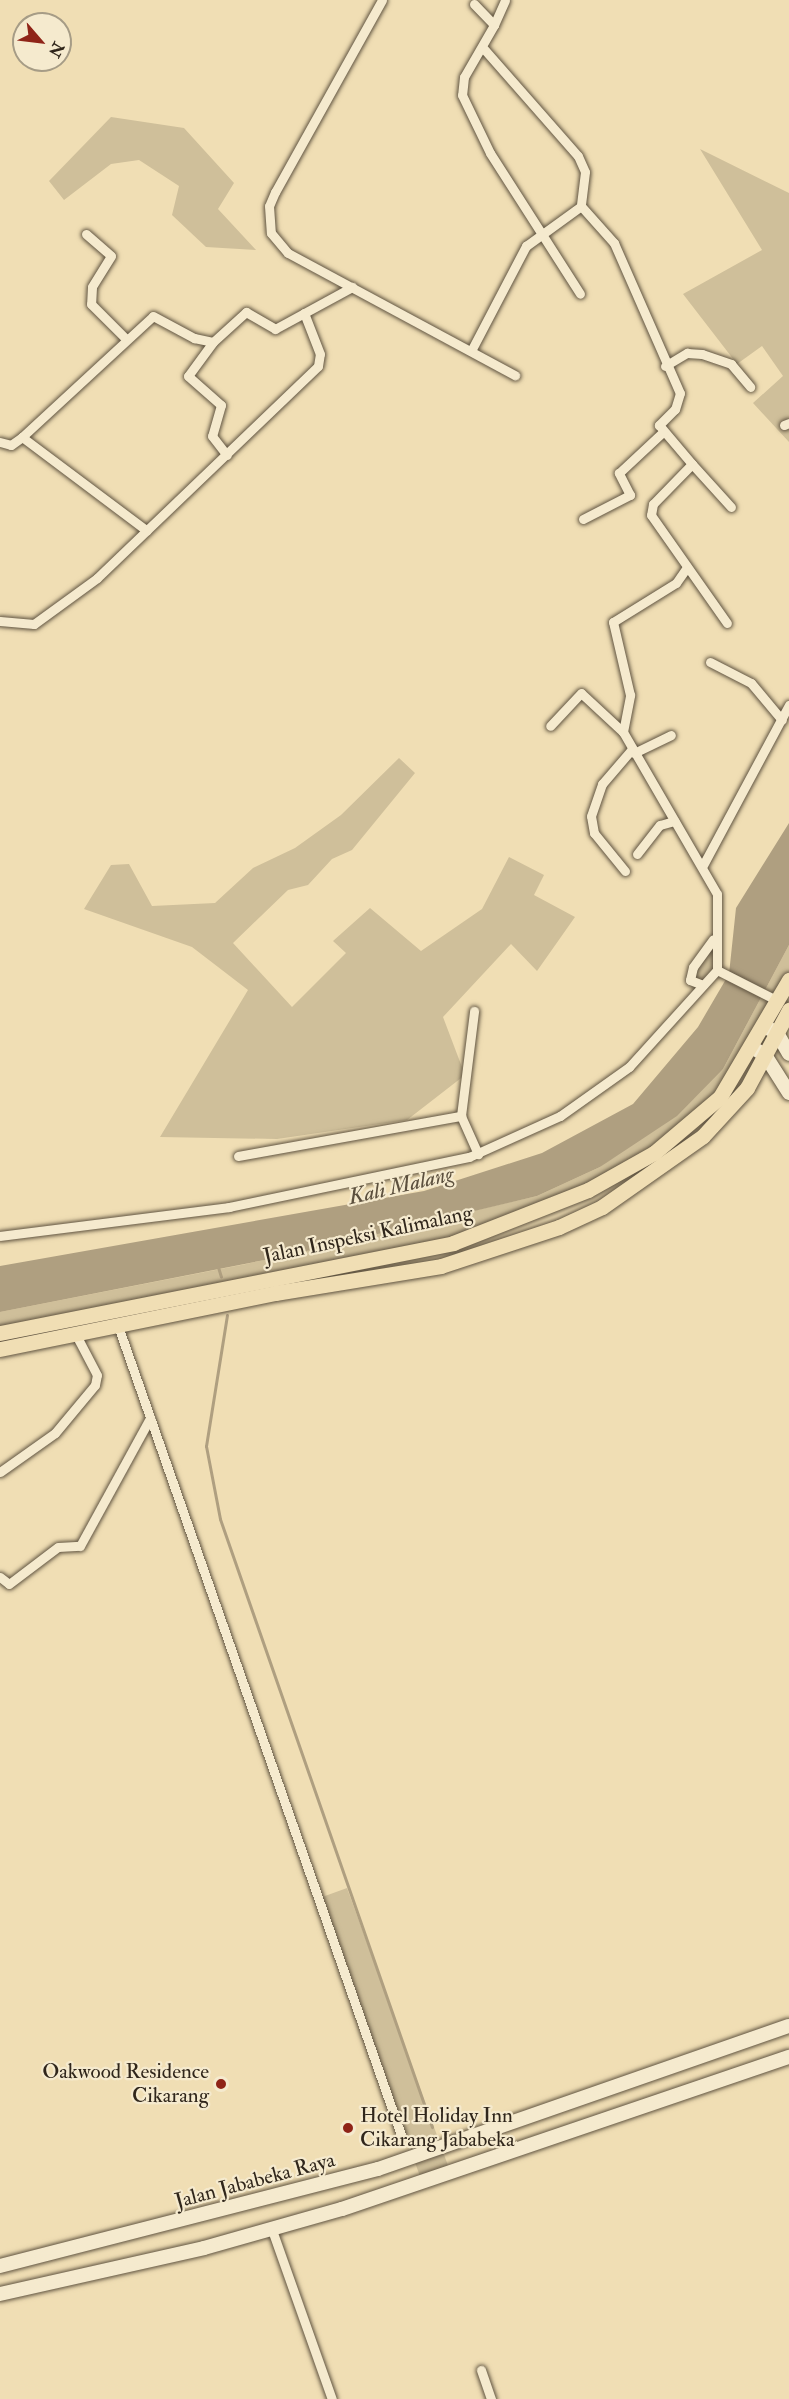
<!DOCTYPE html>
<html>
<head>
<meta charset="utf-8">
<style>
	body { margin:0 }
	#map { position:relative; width:789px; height:2399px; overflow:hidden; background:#f0deb4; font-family:"IM FELL Double Pica",serif }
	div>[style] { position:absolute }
	.green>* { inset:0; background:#cfbf9a; transform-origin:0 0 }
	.water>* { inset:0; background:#af9f80 }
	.stream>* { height:3px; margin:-1.5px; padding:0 1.5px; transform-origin:1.5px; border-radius:1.5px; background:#af9f80 }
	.roads { filter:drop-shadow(0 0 2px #605441) drop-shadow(0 0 2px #605441) }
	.street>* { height:9px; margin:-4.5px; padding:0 4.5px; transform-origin:4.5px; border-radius:4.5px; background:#f5eace }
	.secondary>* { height:14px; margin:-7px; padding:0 7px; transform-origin:7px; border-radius:7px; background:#f5eace }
	.primary>* { height:15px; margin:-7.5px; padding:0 7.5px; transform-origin:7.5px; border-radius:7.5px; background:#f0deb4 }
	.dots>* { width:16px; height:16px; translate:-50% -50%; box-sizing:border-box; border:3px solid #f5eace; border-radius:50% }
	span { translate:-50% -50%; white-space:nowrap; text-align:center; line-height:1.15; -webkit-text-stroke:4.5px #f5eace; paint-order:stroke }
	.street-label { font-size:21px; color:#30261b }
	.poi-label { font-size:21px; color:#30261b }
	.right { translate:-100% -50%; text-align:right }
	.left { translate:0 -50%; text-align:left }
	.water-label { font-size:22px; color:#5c503e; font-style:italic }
	.north { position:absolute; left:12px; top:12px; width:60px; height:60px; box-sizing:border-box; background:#f5eace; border:2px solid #a69c86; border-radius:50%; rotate:118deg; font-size:16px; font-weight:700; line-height:24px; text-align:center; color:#30261b }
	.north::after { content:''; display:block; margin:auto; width:21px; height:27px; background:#8f2418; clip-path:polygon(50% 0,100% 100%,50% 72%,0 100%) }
</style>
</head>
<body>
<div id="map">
	<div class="green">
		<i style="clip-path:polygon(111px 117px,184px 128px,234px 183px,218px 209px,256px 250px,206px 247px,172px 215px,179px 186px,139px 160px,111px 164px,64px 200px,49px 181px)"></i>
		<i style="clip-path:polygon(700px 149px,789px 193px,789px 442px,753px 403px,783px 376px,762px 346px,737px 364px,683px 294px,762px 250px)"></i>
		<i style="clip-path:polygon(399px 758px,415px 773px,352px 850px,332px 859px,308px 885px,288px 890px,233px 943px,292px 1007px,346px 953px,333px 941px,370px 908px,421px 951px,482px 909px,509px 857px,544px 875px,534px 895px,575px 917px,537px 971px,511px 944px,443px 1017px,465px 1075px,407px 1120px,277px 1139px,160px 1137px,248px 990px,192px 947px,84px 909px,111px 865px,129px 864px,152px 906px,215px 903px,253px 868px,295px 848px,341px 815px)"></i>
		<i style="clip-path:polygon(713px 939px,717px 970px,703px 985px,690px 980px)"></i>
		<i style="clip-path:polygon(789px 945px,789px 980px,741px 1069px,654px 1153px,505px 1226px,0 1333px,0 1312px,246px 1264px,537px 1196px,600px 1167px,723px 1069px)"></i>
		<i style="left:347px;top:1888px;width:307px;height:30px;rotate:70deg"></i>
	</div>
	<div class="water">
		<i style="clip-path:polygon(789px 823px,789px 945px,723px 1069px,677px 1116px,600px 1167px,537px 1196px,285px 1256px,0 1312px,0 1266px,424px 1191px,542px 1153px,633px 1104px,698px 1027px,729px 974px,736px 908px)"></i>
	</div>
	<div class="stream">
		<i style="left:218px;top:1267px;width:10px;rotate:73deg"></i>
		<i style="left:227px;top:1315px;width:133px;rotate:99.1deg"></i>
		<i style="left:206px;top:1446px;width:74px;rotate:79.1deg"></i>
		<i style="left:220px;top:1519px;width:644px;rotate:70.78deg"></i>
	</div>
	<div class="roads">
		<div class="street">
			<i style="left:382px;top:0;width:220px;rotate:119.1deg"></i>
			<i style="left:275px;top:192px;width:15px;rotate:113deg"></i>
			<i style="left:269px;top:206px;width:27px;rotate:86deg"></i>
			<i style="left:271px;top:233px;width:26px;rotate:50deg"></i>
			<i style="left:288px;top:253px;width:258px;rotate:28.3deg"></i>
			<i style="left:474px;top:4px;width:29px;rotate:46deg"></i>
			<i style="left:494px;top:25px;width:60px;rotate:120deg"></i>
			<i style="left:464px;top:77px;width:18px;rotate:96deg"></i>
			<i style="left:462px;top:95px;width:64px;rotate:64.2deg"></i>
			<i style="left:490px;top:153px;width:167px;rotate:57.4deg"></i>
			<i style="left:494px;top:25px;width:27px;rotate:-66deg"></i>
			<i style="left:484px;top:49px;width:142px;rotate:48.7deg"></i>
			<i style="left:578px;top:156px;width:17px;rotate:66deg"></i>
			<i style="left:585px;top:172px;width:34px;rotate:97deg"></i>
			<i style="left:581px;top:206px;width:50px;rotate:48.3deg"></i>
			<i style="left:614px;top:243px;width:164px;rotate:66.3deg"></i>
			<i style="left:680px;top:393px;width:17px;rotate:107deg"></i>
			<i style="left:675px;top:409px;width:23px;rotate:135deg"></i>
			<i style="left:659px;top:425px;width:51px;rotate:49.8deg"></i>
			<i style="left:692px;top:464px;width:56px;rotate:134.3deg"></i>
			<i style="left:653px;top:504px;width:11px;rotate:100deg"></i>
			<i style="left:651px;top:515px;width:132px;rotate:54.9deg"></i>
			<i style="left:86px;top:234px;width:33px;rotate:41deg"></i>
			<i style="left:111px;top:256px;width:36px;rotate:122deg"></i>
			<i style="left:92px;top:287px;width:17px;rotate:93deg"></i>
			<i style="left:91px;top:304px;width:48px;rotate:45deg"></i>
			<i style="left:213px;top:342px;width:42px;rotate:126.3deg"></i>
			<i style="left:188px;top:376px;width:44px;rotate:41.3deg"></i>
			<i style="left:221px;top:405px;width:32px;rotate:106deg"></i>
			<i style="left:212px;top:436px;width:24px;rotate:52deg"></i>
			<i style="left:471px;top:351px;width:119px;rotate:-62.4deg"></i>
			<i style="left:526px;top:246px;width:68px;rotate:-36deg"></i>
			<i style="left:665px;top:366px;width:26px;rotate:-31deg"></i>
			<i style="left:687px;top:353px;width:15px;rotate:4deg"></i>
			<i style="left:702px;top:354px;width:31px;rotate:19deg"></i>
			<i style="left:731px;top:364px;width:30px;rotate:50deg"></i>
			<i style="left:784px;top:425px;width:5px;rotate:-22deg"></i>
			<i style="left:22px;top:437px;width:156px;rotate:36.9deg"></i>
			<i style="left:0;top:442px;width:11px;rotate:15deg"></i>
			<i style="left:11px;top:445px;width:14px;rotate:-36deg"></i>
			<i style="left:22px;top:437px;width:178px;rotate:-42.7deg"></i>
			<i style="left:153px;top:316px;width:47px;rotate:28.2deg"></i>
			<i style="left:194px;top:338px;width:19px;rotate:12deg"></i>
			<i style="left:213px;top:342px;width:45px;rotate:-42.3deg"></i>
			<i style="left:246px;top:312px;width:34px;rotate:30deg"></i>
			<i style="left:275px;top:329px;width:88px;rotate:-28.6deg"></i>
			<i style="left:692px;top:464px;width:58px;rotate:47.8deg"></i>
			<i style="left:583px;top:519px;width:53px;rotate:-27.1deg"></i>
			<i style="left:630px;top:495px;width:25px;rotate:-117deg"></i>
			<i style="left:619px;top:473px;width:60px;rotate:-43deg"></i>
			<i style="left:0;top:621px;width:34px;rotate:5deg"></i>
			<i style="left:34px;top:624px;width:78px;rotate:-36.1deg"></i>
			<i style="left:97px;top:578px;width:306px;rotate:-43.8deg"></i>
			<i style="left:318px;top:366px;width:12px;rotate:-81deg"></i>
			<i style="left:320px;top:354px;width:44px;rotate:-111.3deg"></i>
			<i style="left:710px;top:662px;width:46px;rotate:27.1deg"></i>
			<i style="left:751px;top:683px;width:48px;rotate:50deg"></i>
			<i style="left:623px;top:732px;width:38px;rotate:-79deg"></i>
			<i style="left:630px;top:695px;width:75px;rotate:-103.1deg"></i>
			<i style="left:613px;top:622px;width:74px;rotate:-31.8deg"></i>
			<i style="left:676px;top:583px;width:19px;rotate:-55deg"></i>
			<i style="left:634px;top:753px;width:41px;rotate:-25.9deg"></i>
			<i style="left:637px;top:854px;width:37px;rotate:-52deg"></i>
			<i style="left:660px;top:825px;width:15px;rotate:-16deg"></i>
			<i style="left:702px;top:867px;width:184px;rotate:-61.8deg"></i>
			<i style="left:625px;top:871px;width:49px;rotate:-129.2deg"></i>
			<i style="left:594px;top:833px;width:17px;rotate:-100deg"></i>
			<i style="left:591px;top:816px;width:34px;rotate:-71deg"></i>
			<i style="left:602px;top:784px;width:46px;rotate:-49.4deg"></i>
			<i style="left:717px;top:970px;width:68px;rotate:26.9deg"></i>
			<i style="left:703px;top:985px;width:14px;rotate:-159deg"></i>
			<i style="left:690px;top:980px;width:13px;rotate:-77deg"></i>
			<i style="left:693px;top:967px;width:34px;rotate:-54deg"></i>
			<i style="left:461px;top:1116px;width:42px;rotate:65.9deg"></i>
			<i style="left:238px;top:1156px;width:227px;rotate:-10.2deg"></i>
			<i style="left:461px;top:1116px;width:106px;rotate:-82.9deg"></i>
			<i style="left:0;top:1236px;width:231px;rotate:-7.2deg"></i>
			<i style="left:229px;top:1207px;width:245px;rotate:-11.8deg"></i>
			<i style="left:469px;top:1157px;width:100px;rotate:-24.3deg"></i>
			<i style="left:560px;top:1116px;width:85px;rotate:-35.4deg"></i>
			<i style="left:629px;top:1067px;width:131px;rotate:-47.8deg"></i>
			<i style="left:717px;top:970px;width:76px;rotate:-90deg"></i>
			<i style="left:717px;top:894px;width:187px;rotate:-120.1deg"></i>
			<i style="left:623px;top:732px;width:57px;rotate:-137.1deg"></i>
			<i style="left:581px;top:693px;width:45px;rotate:133.2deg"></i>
			<i style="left:117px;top:1323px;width:860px;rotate:70.72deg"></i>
			<i style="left:0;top:1472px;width:67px;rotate:-35.3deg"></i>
			<i style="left:55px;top:1433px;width:62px;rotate:-50.2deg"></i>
			<i style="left:95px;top:1385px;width:10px;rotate:-79deg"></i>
			<i style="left:97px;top:1375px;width:47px;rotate:-117.6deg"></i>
			<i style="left:0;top:1577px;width:11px;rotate:38deg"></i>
			<i style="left:9px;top:1584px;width:61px;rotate:-37.1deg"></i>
			<i style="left:58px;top:1547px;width:22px;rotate:-3deg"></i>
			<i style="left:80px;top:1546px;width:146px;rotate:-61.3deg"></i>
			<i style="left:272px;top:2230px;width:179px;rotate:70.5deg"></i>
			<i style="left:481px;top:2370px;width:31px;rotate:71deg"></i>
		</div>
		<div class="secondary">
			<i style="left:764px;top:1026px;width:15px;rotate:28deg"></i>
			<i style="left:777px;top:1033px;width:24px;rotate:60deg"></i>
			<i style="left:753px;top:1048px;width:14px;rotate:30deg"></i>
			<i style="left:765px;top:1055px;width:45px;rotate:57.7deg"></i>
			<i style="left:0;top:2266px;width:390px;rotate:-14.4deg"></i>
			<i style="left:378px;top:2169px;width:435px;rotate:-19.2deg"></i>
			<i style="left:0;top:2294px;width:209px;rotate:-12.7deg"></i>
			<i style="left:204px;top:2248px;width:143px;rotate:-15.8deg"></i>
			<i style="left:342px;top:2209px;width:472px;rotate:-18.8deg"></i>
		</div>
		<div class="primary">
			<i style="left:0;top:1333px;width:462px;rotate:-11.2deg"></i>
			<i style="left:453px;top:1243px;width:145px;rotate:-21.4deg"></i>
			<i style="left:588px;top:1190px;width:76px;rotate:-29.3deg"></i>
			<i style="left:654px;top:1153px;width:87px;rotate:-40.3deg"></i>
			<i style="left:720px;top:1097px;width:136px;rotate:-59.5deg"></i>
			<i style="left:0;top:1349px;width:281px;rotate:-11.5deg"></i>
			<i style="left:275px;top:1293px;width:168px;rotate:-9.2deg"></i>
			<i style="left:441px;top:1266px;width:124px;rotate:-18.3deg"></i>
			<i style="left:559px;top:1227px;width:47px;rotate:-24.9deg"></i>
			<i style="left:602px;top:1207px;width:123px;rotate:-35.1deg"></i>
			<i style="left:703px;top:1136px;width:65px;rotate:-47.5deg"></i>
			<i style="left:747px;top:1088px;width:89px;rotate:-61.7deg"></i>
		</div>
	</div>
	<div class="dots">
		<i style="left:221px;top:2084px;background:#8f2418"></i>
		<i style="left:348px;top:2128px;background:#8f2418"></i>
	</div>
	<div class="street-label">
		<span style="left:368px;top:1235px;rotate:-12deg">Jalan Inspeksi Kalimalang</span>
		<span style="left:255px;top:2181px;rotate:-15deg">Jalan Jababeka Raya</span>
	</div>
	<div class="poi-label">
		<span class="right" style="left:209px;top:2084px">Oakwood Residence<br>Cikarang</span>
		<span class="left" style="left:360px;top:2128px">Hotel Holiday Inn<br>Cikarang Jababeka</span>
	</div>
	<div class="water-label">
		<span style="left:401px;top:1186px;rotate:-13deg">Kali Malang</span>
	</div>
	<div class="north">N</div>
</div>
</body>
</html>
